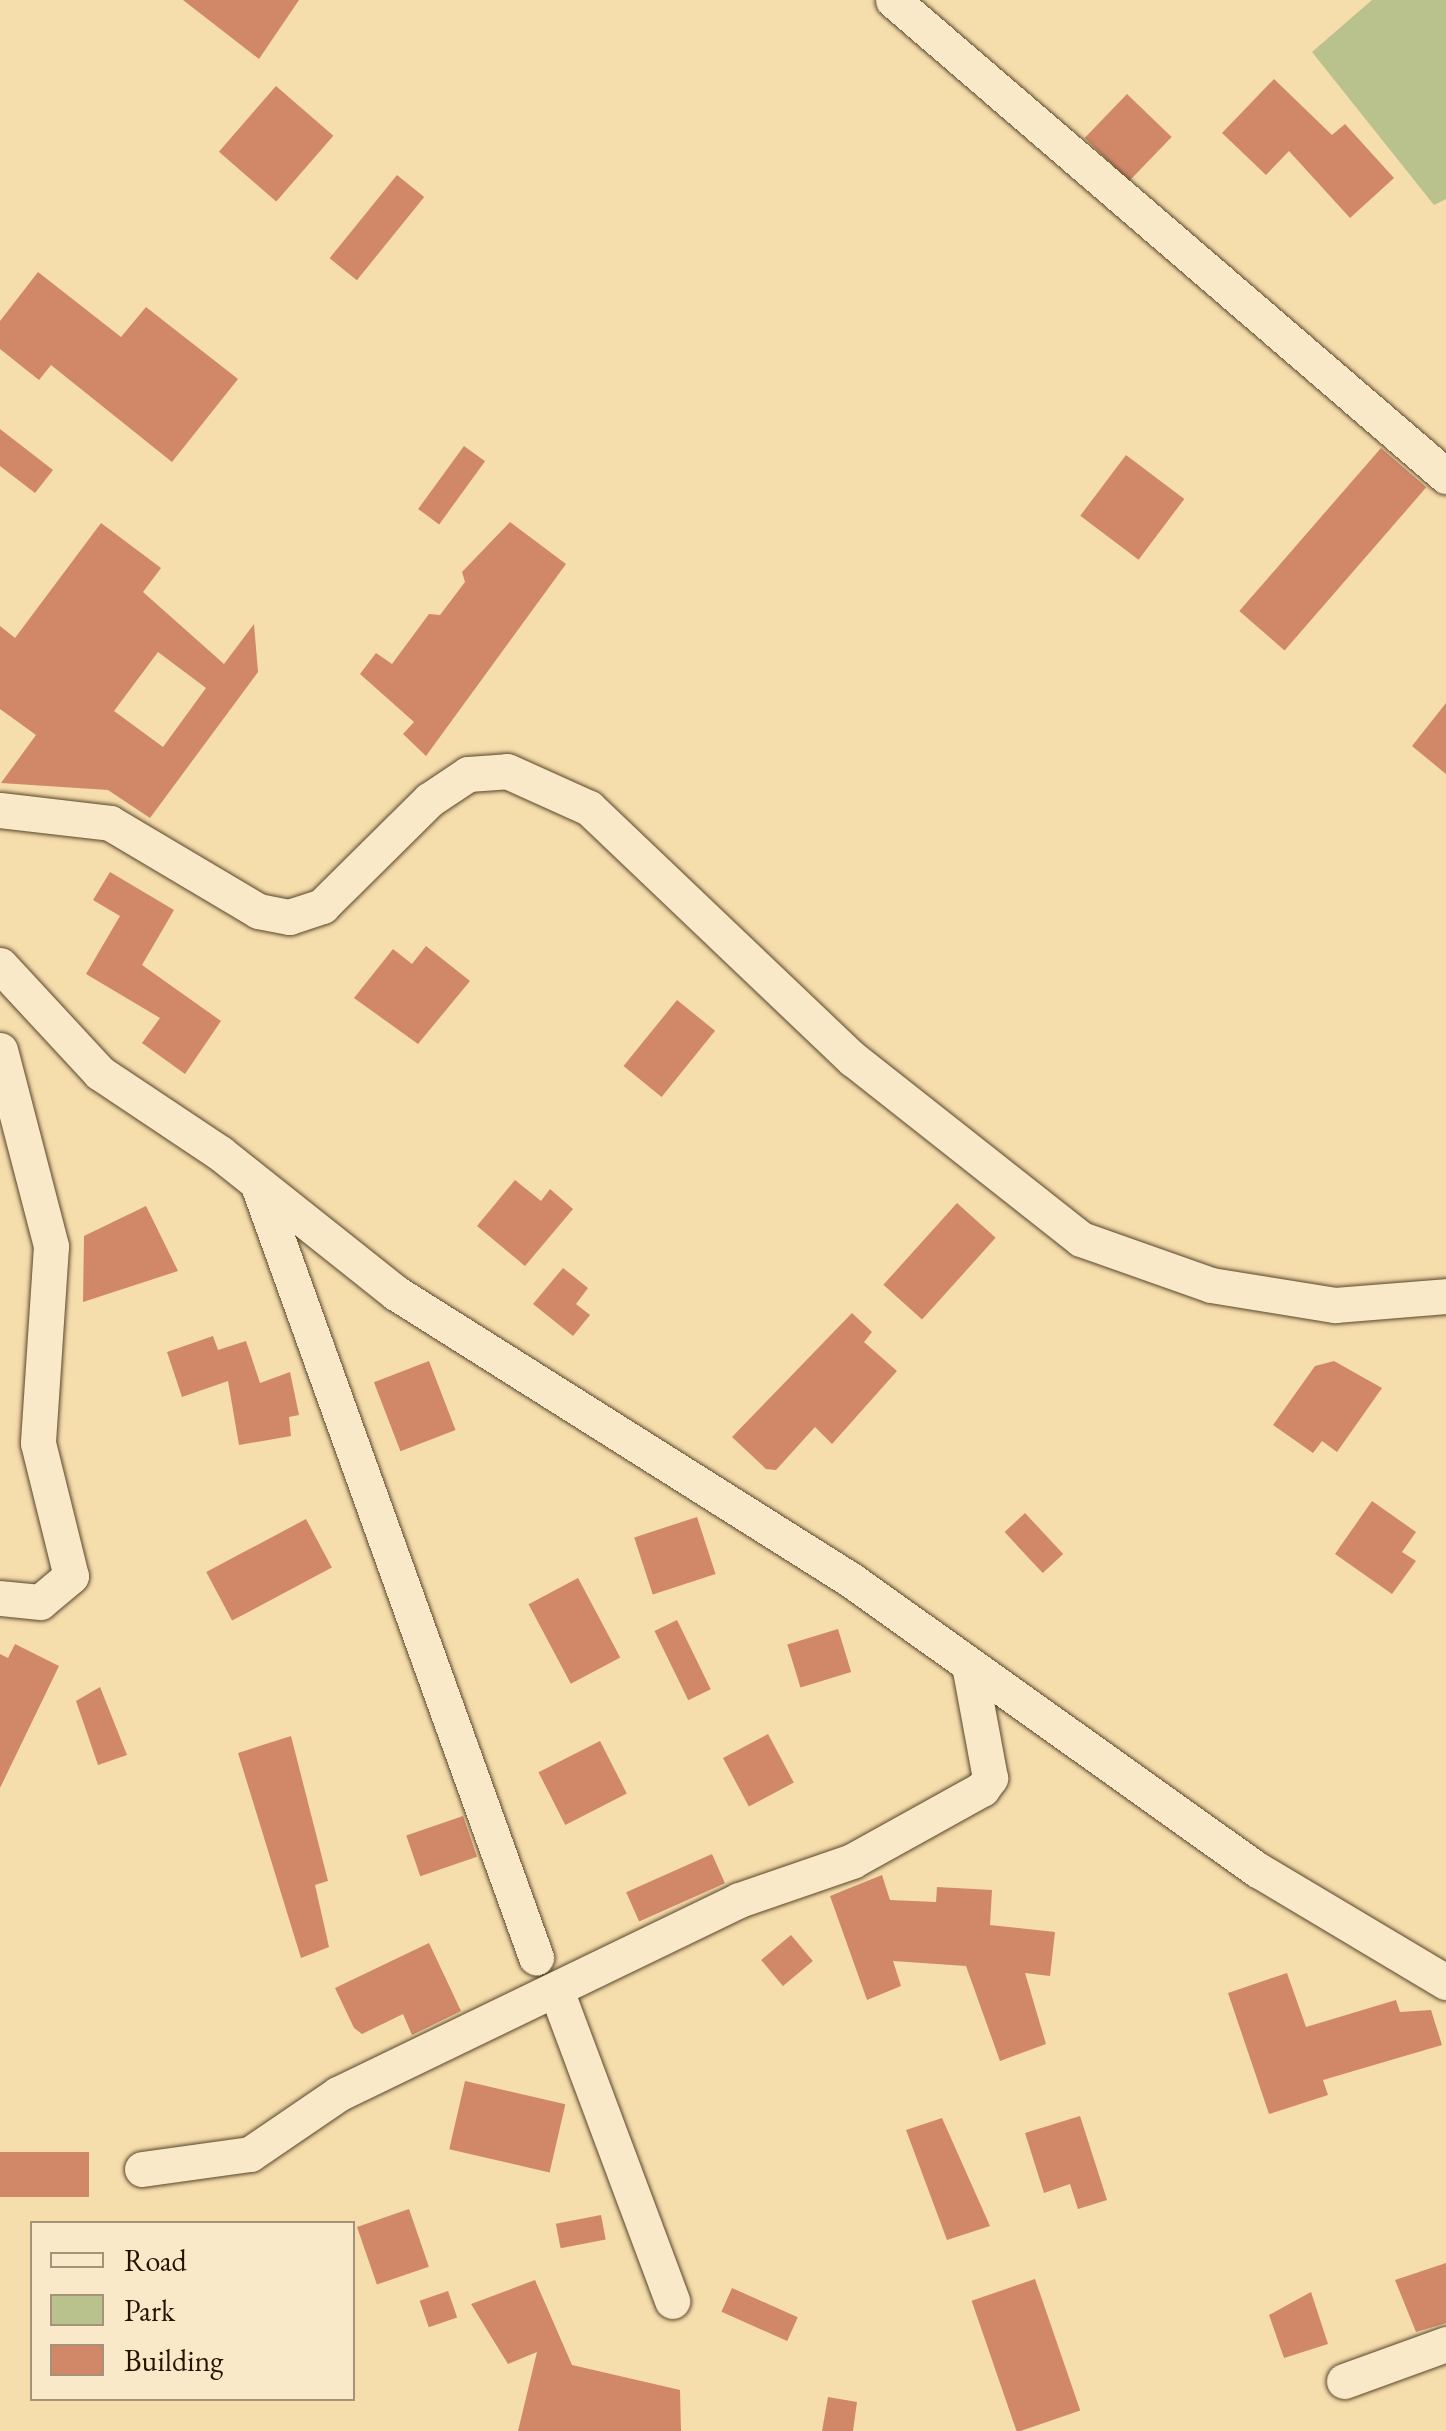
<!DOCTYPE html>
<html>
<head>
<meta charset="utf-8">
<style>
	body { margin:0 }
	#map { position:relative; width:1446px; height:2431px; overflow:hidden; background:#f6ddac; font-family:"EB Garamond",serif }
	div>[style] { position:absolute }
	.green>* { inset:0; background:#b9c28c }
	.building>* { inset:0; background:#d18868; transform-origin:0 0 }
	.roads { filter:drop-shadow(0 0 2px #59462b) drop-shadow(0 0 2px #59462b) }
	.minor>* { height:35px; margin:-17.5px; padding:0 17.5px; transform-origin:17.5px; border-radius:17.5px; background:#f9e9c9 }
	span { translate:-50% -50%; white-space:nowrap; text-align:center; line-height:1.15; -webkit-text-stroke:9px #f9e9c9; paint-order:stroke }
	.legend { position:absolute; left:30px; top:2221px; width:325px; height:180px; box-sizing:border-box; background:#f9e9c9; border:2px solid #a49379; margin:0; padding:12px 18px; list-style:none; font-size:30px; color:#251300 }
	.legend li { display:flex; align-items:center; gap:20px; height:50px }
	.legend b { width:50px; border:2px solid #a49379 }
</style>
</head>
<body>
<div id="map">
	<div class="green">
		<i style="clip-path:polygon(1372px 0,1446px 0,1446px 199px,1434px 205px,1312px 52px)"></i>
	</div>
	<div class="building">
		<i style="clip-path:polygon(183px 0,299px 0,259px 59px)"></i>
		<i style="clip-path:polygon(1274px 79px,1332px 135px,1345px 124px,1394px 178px,1350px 218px,1289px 151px,1266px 175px,1222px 133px)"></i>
		<i style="left:276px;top:86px;width:76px;height:87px;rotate:41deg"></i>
		<i style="left:1127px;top:94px;width:62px;height:61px;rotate:44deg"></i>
		<i style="left:397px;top:175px;width:35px;height:107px;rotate:39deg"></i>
		<i style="clip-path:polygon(38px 272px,121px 337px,146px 307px,238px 379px,172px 462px,51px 365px,39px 380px,0 349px,0 321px)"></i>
		<i style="clip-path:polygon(0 429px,53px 470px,35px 493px,0 466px)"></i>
		<i style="left:464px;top:446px;width:26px;height:78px;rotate:36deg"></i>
		<i style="left:1381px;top:448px;width:60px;height:216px;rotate:41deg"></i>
		<i style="left:1126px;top:455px;width:73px;height:76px;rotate:37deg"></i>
		<i style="clip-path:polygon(510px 522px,566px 564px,426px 756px,403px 734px,414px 722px,360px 674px,376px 653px,392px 664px,429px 614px,440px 615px,465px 582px,462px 572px)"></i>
		<i style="clip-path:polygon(evenodd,101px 523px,161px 568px,143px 592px,224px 664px,254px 624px,258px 672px,150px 818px,108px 790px,1px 783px,36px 735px,0 709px,0 626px,15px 638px,101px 523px,158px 652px,206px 688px,163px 747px,114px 711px,158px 652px)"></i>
		<i style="clip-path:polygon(1446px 703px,1446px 774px,1412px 746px)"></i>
		<i style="clip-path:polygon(110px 872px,174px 910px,142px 965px,221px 1021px,185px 1074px,142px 1043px,160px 1018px,86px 974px,120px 916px,93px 900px)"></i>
		<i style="clip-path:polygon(426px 946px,470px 981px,418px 1044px,354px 998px,393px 949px,412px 964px)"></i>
		<i style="left:677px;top:1000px;width:49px;height:85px;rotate:39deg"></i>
		<i style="clip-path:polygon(515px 1180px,541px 1201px,550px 1189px,573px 1209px,525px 1266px,477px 1226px)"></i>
		<i style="left:957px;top:1203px;width:52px;height:110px;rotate:42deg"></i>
		<i style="clip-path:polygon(146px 1206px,178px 1271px,83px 1302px,84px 1236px)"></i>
		<i style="clip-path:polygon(563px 1268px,588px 1288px,576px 1304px,590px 1315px,573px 1336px,533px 1304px)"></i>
		<i style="clip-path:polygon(852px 1313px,872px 1332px,864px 1342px,897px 1371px,832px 1444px,815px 1427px,776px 1470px,766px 1469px,732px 1437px)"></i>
		<i style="clip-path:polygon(213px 1336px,218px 1350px,246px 1341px,260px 1383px,290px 1372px,299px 1415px,289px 1417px,291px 1436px,239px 1445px,228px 1381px,182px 1397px,167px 1352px)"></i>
		<i style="left:429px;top:1361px;width:74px;height:59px;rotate:69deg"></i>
		<i style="clip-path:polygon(1334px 1361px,1382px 1388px,1337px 1452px,1322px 1441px,1313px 1453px,1273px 1425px,1315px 1366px)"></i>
		<i style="clip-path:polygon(1372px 1501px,1416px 1532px,1402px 1552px,1416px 1561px,1392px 1594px,1335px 1554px)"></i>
		<i style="left:1025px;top:1513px;width:56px;height:28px;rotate:47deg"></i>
		<i style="left:697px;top:1517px;width:60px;height:66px;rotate:72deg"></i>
		<i style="left:306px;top:1519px;width:55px;height:113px;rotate:62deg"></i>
		<i style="left:578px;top:1578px;width:90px;height:56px;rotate:62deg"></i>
		<i style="left:677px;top:1620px;width:77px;height:25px;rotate:64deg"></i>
		<i style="left:838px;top:1629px;width:45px;height:53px;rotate:73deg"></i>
		<i style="clip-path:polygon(15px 1644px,59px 1666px,0 1788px,0 1654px,8px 1658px)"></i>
		<i style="clip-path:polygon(100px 1687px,127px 1755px,98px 1765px,76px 1701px)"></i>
		<i style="left:768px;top:1734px;width:55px;height:51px;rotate:62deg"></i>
		<i style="clip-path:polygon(291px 1736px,328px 1881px,315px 1885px,329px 1947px,301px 1958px,238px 1753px)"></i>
		<i style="left:600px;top:1741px;width:59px;height:69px;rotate:63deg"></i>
		<i style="left:463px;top:1816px;width:43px;height:60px;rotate:71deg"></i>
		<i style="left:712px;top:1854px;width:32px;height:94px;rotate:66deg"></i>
		<i style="clip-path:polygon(882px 1875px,890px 1900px,936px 1902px,937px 1887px,992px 1890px,990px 1925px,1055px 1932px,1050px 1976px,1025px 1973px,1046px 2044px,1000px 2061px,966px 1966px,893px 1961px,901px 1986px,867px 2000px,830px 1896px)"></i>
		<i style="left:791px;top:1935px;width:34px;height:39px;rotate:50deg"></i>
		<i style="clip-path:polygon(429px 1943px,461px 2011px,412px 2035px,403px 2014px,362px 2034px,354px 2028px,335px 1988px)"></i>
		<i style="clip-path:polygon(1287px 1973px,1306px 2027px,1396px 2000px,1400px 2012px,1431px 2010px,1442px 2045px,1323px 2080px,1328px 2095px,1269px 2114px,1228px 1993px)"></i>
		<i style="left:465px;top:2081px;width:103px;height:70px;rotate:13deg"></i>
		<i style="clip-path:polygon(1080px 2116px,1107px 2200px,1078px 2209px,1070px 2184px,1044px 2193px,1025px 2133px)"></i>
		<i style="clip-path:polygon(942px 2118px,990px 2226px,947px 2240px,906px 2130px)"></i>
		<i style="left:0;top:2152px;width:89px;height:45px"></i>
		<i style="left:409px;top:2209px;width:61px;height:55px;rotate:71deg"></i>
		<i style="left:601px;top:2215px;width:25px;height:46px;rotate:79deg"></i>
		<i style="clip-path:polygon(1446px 2263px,1446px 2323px,1416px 2332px,1395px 2280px)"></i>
		<i style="left:1035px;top:2279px;width:139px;height:67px;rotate:71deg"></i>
		<i style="clip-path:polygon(535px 2280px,572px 2365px,680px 2390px,681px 2431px,518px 2431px,537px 2352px,508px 2364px,471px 2304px)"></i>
		<i style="left:732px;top:2288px;width:72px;height:26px;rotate:24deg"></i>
		<i style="left:448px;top:2291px;width:28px;height:30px;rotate:71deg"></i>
		<i style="clip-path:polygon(1311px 2292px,1328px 2344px,1284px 2358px,1269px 2315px)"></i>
		<i style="clip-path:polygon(828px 2397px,857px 2402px,853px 2431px,822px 2431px)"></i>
	</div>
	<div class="roads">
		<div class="minor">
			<i style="left:893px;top:0;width:730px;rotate:40.72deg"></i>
			<i style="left:0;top:810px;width:111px;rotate:6.7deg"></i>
			<i style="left:110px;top:823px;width:172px;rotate:30.7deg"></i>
			<i style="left:258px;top:911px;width:32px;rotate:11deg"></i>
			<i style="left:289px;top:917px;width:35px;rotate:-18deg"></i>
			<i style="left:322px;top:906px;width:151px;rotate:-44.7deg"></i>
			<i style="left:429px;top:800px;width:47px;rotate:-33.7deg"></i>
			<i style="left:468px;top:774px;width:39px;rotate:-4deg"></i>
			<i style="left:507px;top:771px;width:90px;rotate:24.3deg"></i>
			<i style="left:589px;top:808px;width:364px;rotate:43.6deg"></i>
			<i style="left:853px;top:1059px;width:290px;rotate:38.3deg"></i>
			<i style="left:1081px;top:1239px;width:138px;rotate:19.5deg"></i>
			<i style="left:1211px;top:1285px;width:126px;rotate:9.2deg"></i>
			<i style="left:1335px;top:1305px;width:111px;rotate:-4.6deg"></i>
			<i style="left:0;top:965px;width:147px;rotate:47.2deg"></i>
			<i style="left:100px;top:1073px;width:144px;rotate:33.7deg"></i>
			<i style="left:220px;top:1153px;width:225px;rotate:38.5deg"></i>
			<i style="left:396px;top:1293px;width:538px;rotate:32.24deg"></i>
			<i style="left:851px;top:1580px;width:500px;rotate:35.5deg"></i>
			<i style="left:1258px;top:1870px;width:219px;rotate:30.8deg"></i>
			<i style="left:0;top:1050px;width:203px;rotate:75.4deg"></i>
			<i style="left:51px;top:1246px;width:197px;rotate:93.8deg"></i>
			<i style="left:38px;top:1443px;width:137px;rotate:76.1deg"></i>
			<i style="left:71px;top:1576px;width:40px;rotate:140deg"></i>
			<i style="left:40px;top:1602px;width:40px;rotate:-174.3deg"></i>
			<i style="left:258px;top:1185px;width:821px;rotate:70.2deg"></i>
			<i style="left:556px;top:1990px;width:332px;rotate:69.5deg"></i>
			<i style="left:142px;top:2169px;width:109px;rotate:-7.9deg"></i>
			<i style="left:250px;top:2154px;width:107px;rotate:-34.3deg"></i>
			<i style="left:338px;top:2094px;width:445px;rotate:-25.8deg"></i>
			<i style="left:739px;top:1900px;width:120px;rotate:-19deg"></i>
			<i style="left:852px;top:1861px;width:149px;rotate:-29deg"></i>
			<i style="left:982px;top:1789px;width:14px;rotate:-54deg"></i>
			<i style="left:990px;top:1778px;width:110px;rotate:-100.5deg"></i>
			<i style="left:1344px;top:2381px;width:109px;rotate:-19.9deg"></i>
		</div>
	</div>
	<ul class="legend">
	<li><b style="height:12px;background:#f9e9c9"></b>Road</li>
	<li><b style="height:28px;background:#b9c28c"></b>Park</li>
	<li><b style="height:28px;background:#d18868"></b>Building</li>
	</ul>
</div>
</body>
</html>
